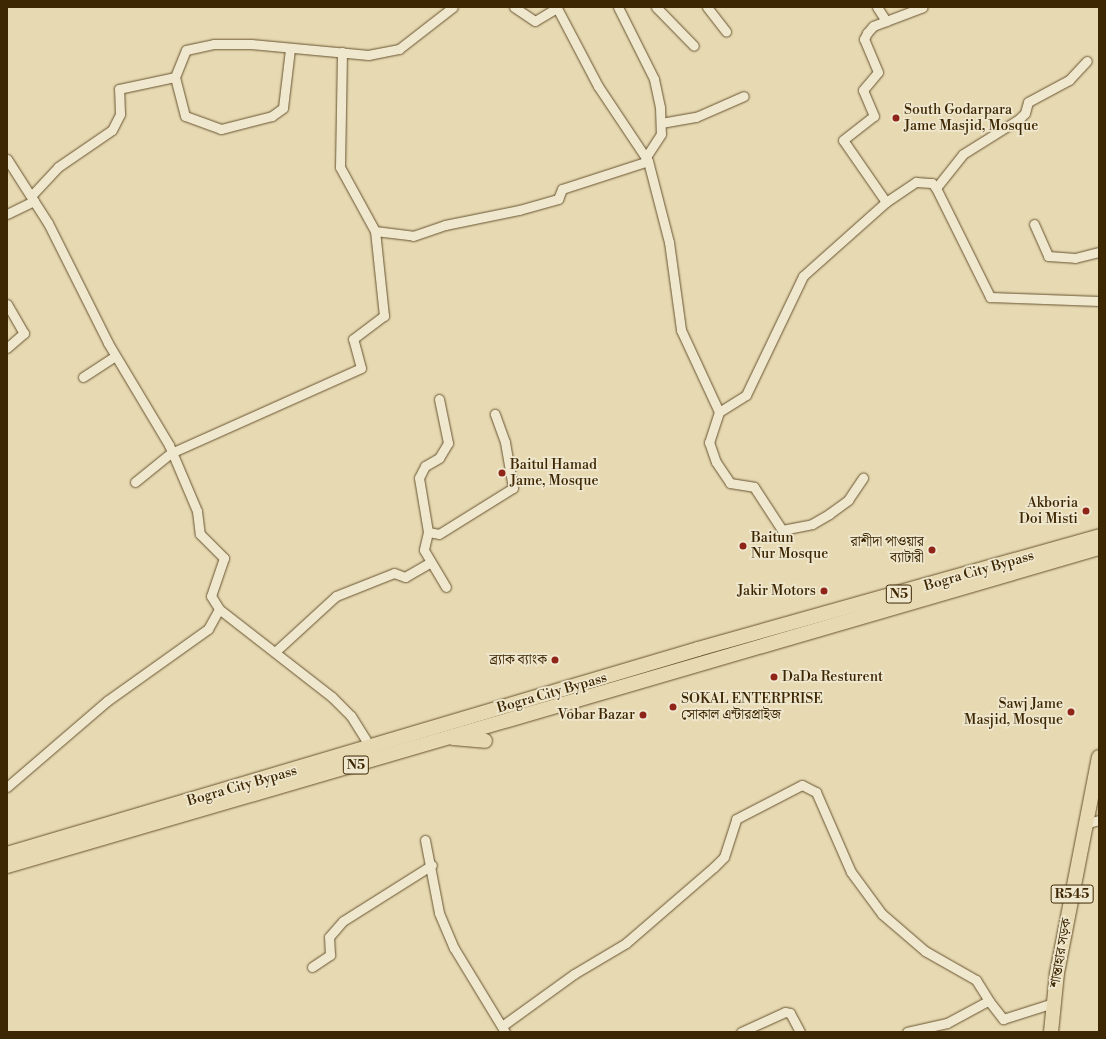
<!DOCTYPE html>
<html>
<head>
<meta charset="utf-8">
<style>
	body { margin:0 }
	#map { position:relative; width:1106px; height:1039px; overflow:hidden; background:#e7dab3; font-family:"Libre Bodoni","Noto Serif Bengali",serif }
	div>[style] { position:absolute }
	.roads { filter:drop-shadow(0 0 1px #68532e) drop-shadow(0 0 1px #68532e) }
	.minor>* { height:9px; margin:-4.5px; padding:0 4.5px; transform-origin:4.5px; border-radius:4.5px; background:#efe7ce }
	.primary>* { height:14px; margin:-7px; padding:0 7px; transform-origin:7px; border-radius:7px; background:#e7dab3 }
	.trunk>* { height:14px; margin:-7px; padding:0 7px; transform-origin:7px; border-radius:7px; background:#e7dab3 }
	.dots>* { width:11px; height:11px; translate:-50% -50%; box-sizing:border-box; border:2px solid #efe7ce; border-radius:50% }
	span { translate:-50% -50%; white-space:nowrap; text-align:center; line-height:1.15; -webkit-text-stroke:3.5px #efe7ce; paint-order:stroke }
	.shield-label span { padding:1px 3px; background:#efe7ce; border:1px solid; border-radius:3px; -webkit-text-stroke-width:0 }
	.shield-label { font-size:13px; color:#3d2602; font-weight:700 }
	.poi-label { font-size:14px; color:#3d2602 }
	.left { translate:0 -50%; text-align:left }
	.right { translate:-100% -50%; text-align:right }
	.street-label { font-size:14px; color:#3d2602 }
	.frame { position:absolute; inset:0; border:8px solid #3d2602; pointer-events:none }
</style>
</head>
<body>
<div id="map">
	<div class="roads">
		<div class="minor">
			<i style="left:514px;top:7px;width:25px;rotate:34deg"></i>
			<i style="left:535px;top:21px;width:26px;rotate:-31deg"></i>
			<i style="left:557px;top:8px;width:88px;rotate:62.3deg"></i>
			<i style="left:598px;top:86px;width:90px;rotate:56.3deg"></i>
			<i style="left:648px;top:161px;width:84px;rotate:75.5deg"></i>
			<i style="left:669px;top:242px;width:89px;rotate:82.2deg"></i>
			<i style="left:681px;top:330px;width:90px;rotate:65.1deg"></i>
			<i style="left:719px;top:412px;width:32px;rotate:108deg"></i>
			<i style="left:709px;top:442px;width:21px;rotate:71deg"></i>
			<i style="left:716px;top:462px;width:25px;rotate:56deg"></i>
			<i style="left:730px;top:483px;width:24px;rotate:9deg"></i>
			<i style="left:754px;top:487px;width:51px;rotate:56.9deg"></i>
			<i style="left:782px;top:530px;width:31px;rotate:-11deg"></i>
			<i style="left:812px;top:524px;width:20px;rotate:-30deg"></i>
			<i style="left:829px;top:514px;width:24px;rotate:-36deg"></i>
			<i style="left:848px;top:500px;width:27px;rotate:-56deg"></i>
			<i style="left:618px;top:7px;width:80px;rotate:63.4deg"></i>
			<i style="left:654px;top:79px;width:29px;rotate:78deg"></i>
			<i style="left:660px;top:107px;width:27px;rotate:88deg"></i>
			<i style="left:661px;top:134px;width:27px;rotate:123deg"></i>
			<i style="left:656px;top:7px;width:54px;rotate:45.7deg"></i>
			<i style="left:707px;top:7px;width:31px;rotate:52deg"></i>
			<i style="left:877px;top:7px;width:17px;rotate:57deg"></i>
			<i style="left:290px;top:49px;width:59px;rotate:96.8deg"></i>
			<i style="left:283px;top:108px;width:14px;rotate:144deg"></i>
			<i style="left:272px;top:116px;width:53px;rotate:165.7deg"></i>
			<i style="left:221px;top:129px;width:38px;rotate:-160deg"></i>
			<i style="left:185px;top:116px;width:40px;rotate:-104.4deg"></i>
			<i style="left:175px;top:77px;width:29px;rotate:-68deg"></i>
			<i style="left:186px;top:50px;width:29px;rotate:-12deg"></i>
			<i style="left:214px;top:44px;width:37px"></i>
			<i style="left:251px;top:44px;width:118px;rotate:5.4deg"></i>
			<i style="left:368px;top:55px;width:32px;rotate:-11deg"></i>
			<i style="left:399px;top:49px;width:68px;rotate:-37.9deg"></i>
			<i style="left:661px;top:123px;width:36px;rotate:-10deg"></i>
			<i style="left:696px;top:117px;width:52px;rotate:-23.6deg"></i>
			<i style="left:7px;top:159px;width:76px;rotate:57.4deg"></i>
			<i style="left:48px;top:223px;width:134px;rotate:63.4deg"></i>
			<i style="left:108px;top:343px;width:119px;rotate:59.1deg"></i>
			<i style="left:169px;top:445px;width:72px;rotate:67deg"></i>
			<i style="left:197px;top:511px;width:23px;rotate:83deg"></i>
			<i style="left:200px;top:534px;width:34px;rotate:45deg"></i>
			<i style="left:224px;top:558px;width:40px;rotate:108.9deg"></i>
			<i style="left:211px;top:596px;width:15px;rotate:58deg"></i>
			<i style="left:219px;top:609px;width:143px;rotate:37.9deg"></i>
			<i style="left:332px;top:697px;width:27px;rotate:45deg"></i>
			<i style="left:351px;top:716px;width:28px;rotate:58deg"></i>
			<i style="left:936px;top:188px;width:43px;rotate:-51.5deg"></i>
			<i style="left:963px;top:154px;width:66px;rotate:-32deg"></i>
			<i style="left:1019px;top:119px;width:8px;rotate:-45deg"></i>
			<i style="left:1025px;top:113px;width:11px;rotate:-75deg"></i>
			<i style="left:1028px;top:102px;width:47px;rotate:-28.2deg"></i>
			<i style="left:1069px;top:80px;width:26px;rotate:-47deg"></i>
			<i style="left:32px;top:195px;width:38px;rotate:-47deg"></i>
			<i style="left:58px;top:167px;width:65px;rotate:-34.4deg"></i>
			<i style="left:112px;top:130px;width:18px;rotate:-63deg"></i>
			<i style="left:120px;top:114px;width:25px;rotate:-92deg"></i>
			<i style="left:119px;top:89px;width:57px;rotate:-12.1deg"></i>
			<i style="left:886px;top:202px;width:75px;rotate:-124.7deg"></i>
			<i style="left:843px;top:140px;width:39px;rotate:-38deg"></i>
			<i style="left:874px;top:116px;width:28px;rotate:-113deg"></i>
			<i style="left:863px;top:90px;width:23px;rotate:-50deg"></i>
			<i style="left:878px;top:72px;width:36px;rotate:-113deg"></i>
			<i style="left:864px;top:39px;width:7px;rotate:-63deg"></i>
			<i style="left:867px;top:33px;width:9px;rotate:-49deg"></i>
			<i style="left:873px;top:26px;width:53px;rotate:-20.8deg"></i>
			<i style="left:7px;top:214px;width:30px;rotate:-26deg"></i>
			<i style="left:1034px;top:224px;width:35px;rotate:66deg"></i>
			<i style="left:1048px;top:256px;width:27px;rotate:4deg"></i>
			<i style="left:1075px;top:258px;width:25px;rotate:-14deg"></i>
			<i style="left:375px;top:231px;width:38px;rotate:7deg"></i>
			<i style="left:413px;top:236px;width:34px;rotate:-19deg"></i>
			<i style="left:445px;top:225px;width:76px;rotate:-11.5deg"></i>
			<i style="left:519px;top:210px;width:41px;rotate:-15.8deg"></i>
			<i style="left:558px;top:199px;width:11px;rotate:-68deg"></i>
			<i style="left:562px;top:189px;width:90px;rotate:-18deg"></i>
			<i style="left:7px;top:304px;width:34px;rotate:60deg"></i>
			<i style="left:24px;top:333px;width:23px;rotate:139deg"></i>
			<i style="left:83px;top:377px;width:38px;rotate:-33deg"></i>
			<i style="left:439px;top:399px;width:45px;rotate:78.4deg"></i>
			<i style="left:448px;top:443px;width:17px;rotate:121deg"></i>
			<i style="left:439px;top:458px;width:16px;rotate:150deg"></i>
			<i style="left:425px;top:466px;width:13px;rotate:117deg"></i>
			<i style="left:419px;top:478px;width:55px;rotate:80.5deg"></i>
			<i style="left:428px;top:532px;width:18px;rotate:103deg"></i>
			<i style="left:424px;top:550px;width:43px;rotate:59.3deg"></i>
			<i style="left:719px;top:412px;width:32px;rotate:-32deg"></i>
			<i style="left:746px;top:395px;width:132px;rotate:-64.4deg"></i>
			<i style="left:803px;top:276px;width:111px;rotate:-41.7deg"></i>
			<i style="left:886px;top:202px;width:36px;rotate:-34deg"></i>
			<i style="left:916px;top:182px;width:16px;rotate:4deg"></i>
			<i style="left:932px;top:183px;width:6px;rotate:51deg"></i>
			<i style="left:936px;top:188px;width:122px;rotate:63.6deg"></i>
			<i style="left:990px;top:297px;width:109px;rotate:2.1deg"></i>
			<i style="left:135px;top:482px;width:46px;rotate:-38.9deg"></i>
			<i style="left:171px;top:453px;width:208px;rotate:-24.1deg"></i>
			<i style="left:361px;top:368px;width:30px;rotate:-105deg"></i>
			<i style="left:353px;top:339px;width:39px;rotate:-37deg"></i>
			<i style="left:384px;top:316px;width:85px;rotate:-96deg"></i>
			<i style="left:375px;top:231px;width:73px;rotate:-118.7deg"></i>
			<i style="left:340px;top:167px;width:115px;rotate:-89deg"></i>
			<i style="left:428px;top:532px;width:11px;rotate:10deg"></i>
			<i style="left:439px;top:534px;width:87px;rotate:-31.9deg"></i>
			<i style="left:513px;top:488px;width:47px;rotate:-99.9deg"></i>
			<i style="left:505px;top:442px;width:30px;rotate:-110deg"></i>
			<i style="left:276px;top:651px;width:81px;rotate:-42.5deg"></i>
			<i style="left:336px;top:596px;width:62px;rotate:-21.6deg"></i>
			<i style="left:394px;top:573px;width:12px;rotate:20deg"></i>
			<i style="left:405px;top:577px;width:28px;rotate:-30deg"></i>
			<i style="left:7px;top:787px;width:132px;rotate:-40.7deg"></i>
			<i style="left:107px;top:701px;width:124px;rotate:-35.5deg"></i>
			<i style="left:208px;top:629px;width:23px;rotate:-61deg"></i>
			<i style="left:1085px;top:824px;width:15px;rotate:-16deg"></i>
			<i style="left:425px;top:840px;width:74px;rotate:79.1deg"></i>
			<i style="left:439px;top:913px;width:38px;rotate:67deg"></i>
			<i style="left:454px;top:948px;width:98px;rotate:58.7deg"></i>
			<i style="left:312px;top:967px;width:22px;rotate:-34deg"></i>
			<i style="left:330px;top:955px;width:18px;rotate:-93deg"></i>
			<i style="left:329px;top:937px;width:21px;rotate:-49deg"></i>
			<i style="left:343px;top:921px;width:105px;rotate:-32.2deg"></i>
			<i style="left:502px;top:1026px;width:89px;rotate:-35.8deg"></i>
			<i style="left:574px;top:974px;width:61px;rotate:-30.8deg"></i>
			<i style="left:626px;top:943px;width:116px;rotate:-40.8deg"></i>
			<i style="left:714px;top:867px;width:14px;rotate:-45deg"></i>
			<i style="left:724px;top:857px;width:40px;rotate:-72deg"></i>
			<i style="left:736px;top:819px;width:74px;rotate:-27.3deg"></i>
			<i style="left:802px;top:785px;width:16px;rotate:27deg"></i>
			<i style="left:816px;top:792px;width:87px;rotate:66.4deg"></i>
			<i style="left:851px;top:872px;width:52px;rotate:53.6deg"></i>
			<i style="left:882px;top:914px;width:57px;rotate:40.7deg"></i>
			<i style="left:925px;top:951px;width:59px;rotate:29.6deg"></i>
			<i style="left:976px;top:980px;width:25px;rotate:58deg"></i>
			<i style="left:741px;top:1032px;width:48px;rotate:-24.4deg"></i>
			<i style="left:785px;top:1012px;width:5px;rotate:11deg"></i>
			<i style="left:790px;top:1013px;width:21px;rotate:62deg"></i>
			<i style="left:907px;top:1032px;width:41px;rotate:-12.7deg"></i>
			<i style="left:947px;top:1023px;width:44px;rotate:-28.3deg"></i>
			<i style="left:986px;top:1002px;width:3px;rotate:-18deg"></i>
			<i style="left:989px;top:1001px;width:23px;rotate:52deg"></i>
			<i style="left:1003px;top:1019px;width:52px;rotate:-17.7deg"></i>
		</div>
		<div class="primary">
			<i style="left:1051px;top:1032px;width:59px;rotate:-84.2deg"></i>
			<i style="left:1057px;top:973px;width:220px;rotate:-79deg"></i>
		</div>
		<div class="trunk">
			<i style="left:453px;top:738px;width:32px;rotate:5deg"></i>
			<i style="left:7px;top:854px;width:721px;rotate:-16.52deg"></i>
			<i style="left:698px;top:649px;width:417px;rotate:-15.7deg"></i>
			<i style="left:7px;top:866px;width:1137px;rotate:-16.24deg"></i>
		</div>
	</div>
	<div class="dots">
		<i style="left:896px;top:118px;background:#8f2418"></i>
		<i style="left:502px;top:473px;background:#8f2418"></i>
		<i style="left:1086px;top:511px;background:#8f2418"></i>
		<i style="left:743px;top:546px;background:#8f2418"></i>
		<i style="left:932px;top:550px;background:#8f2418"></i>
		<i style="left:824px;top:591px;background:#8f2418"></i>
		<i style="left:555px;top:660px;background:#8f2418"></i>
		<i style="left:774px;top:677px;background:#8f2418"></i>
		<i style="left:673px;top:707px;background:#8f2418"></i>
		<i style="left:1071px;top:712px;background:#8f2418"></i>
		<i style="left:643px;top:715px;background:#8f2418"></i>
	</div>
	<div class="shield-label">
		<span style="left:899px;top:594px">N5</span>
		<span style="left:356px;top:765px">N5</span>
		<span style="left:1072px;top:894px">R545</span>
	</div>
	<div class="poi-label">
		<span class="left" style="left:904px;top:118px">South Godarpara<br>Jame Masjid, Mosque</span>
		<span class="left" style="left:510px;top:473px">Baitul Hamad<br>Jame, Mosque</span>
		<span class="right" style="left:1078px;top:511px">Akboria<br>Doi Misti</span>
		<span class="left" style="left:751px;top:546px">Baitun<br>Nur Mosque</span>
		<span class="right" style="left:924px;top:550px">রাশীদা পাওয়ার<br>ব্যাটারী</span>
		<span class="right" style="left:816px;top:591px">Jakir Motors</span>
		<span class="right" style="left:547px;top:660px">ব্র্যাক ব্যাংক</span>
		<span class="left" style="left:782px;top:677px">DaDa Resturent</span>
		<span class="left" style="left:681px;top:707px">SOKAL ENTERPRISE<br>সোকাল এন্টারপ্রাইজ</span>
		<span class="right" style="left:1063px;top:712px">Sawj Jame<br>Masjid, Mosque</span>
		<span class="right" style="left:635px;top:715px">Vobar Bazar</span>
	</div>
	<div class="street-label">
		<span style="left:979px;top:571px;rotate:-16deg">Bogra City Bypass</span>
		<span style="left:552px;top:693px;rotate:-16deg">Bogra City Bypass</span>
		<span style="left:242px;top:786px;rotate:-16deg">Bogra City Bypass</span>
		<span style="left:1061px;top:953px;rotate:-80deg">শান্তাহার সড়ক</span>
	</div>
	<div class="frame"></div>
</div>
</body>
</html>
